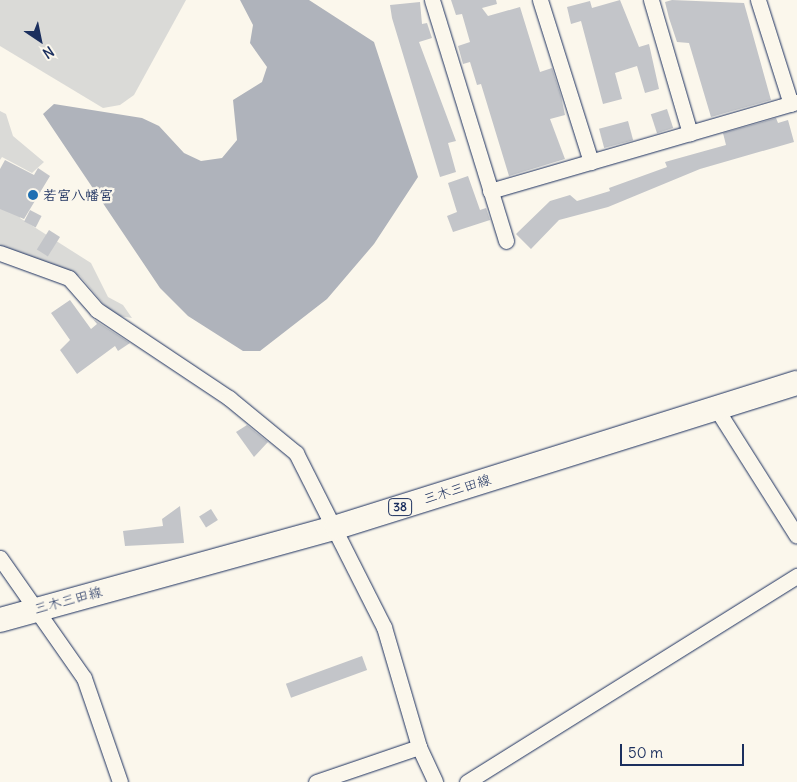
<!DOCTYPE html>
<html>
<head>
<meta charset="utf-8">
<style>
	body { margin:0 }
	#map { position:relative; width:797px; height:782px; overflow:hidden; background:#fbf7ec; font-family:Delius,"Klee One",sans-serif }
	div>[style] { position:absolute }
	.green>* { inset:0; background:#dadad7 }
	.water>* { inset:0; background:#afb3bb }
	.building>* { inset:0; background:#c3c5c9; transform-origin:0 0 }
	.roads { filter:drop-shadow(0 0 1px #1b2f5e) drop-shadow(0 0 1px #1b2f5e) }
	.street>* { height:15px; margin:-7.5px; padding:0 7.5px; transform-origin:7.5px; border-radius:7.5px; background:#fbf7ec }
	.primary>* { height:24px; margin:-12px; padding:0 12px; transform-origin:12px; border-radius:12px; background:#fbf7ec }
	.dots>* { width:14px; height:14px; translate:-50% -50%; box-sizing:border-box; border:2px solid #fbf7ec; border-radius:50% }
	span { translate:-50% -50%; white-space:nowrap; text-align:center; line-height:1.15; -webkit-text-stroke:5px #fbf7ec; paint-order:stroke }
	.shield-label span { padding:1px 4px; background:#fbf7ec; border:1px solid; border-radius:4px; -webkit-text-stroke-width:0 }
	.shield-label { font-size:12px; color:#1b2f5e; font-weight:700 }
	.poi-label { font-size:14px; color:#1b2f5e; font-weight:700 }
	.left { translate:0 -50%; text-align:left }
	.street-label { font-size:14px; color:#1b2f5e }
	.north { position:absolute; left:15px; top:15px; width:50px; height:50px; -webkit-text-stroke:4px #fbf7ec; paint-order:stroke; rotate:146deg; font-size:14px; font-weight:700; line-height:20px; text-align:center; color:#1b2f5e }
	.north::after { content:''; display:block; margin:auto; width:18px; height:22px; background:#1b2f5e; clip-path:polygon(50% 0,100% 100%,50% 72%,0 100%) }
	.scale { position:absolute; left:620px; top:744px; width:124px; height:22px; box-sizing:border-box; border:2px solid #1b2f5e; border-top:0; padding-left:6px; font-size:15px; line-height:18px; white-space:nowrap; color:#1b2f5e; -webkit-text-stroke:4px #fbf7ec; paint-order:stroke }
</style>
</head>
<body>
<div id="map">
	<div class="green">
		<i style="clip-path:polygon(0 0,186px 0,134px 95px,120px 105px,103px 108px,0 46px)"></i>
		<i style="clip-path:polygon(0 111px,6px 114px,13px 136px,44px 162px,32px 173px,2px 157px,0 160px)"></i>
		<i style="clip-path:polygon(0 192px,20px 203px,20px 218px,91px 263px,108px 297px,123px 305px,132px 318px,113px 315px,80px 276px,0 248px)"></i>
	</div>
	<div class="water">
		<i style="clip-path:polygon(240px 0,309px 0,374px 42px,418px 177px,374px 244px,327px 299px,260px 351px,243px 351px,188px 316px,160px 288px,43px 114px,54px 104px,142px 118px,159px 126px,184px 153px,201px 161px,222px 158px,237px 140px,233px 100px,262px 82px,267px 67px,250px 43px,253px 25px)"></i>
	</div>
	<div class="building">
		<i style="clip-path:polygon(451px 0,496px 0,497px 4px,482px 8px,488px 16px,520px 7px,540px 72px,552px 68px,561px 96px,565px 115px,550px 119px,565px 159px,509px 176px,481px 84px,477px 85px,470px 62px,463px 64px,458px 46px,470px 42px,462px 14px,456px 15px)"></i>
		<i style="clip-path:polygon(620px 0,639px 47px,649px 44px,659px 89px,645px 93px,637px 66px,615px 73px,622px 99px,603px 104px,581px 21px,571px 24px,567px 7px,590px 1px,592px 8px)"></i>
		<i style="clip-path:polygon(672px 0,744px 3px,771px 100px,711px 117px,689px 43px,677px 42px,669px 18px,665px 2px)"></i>
		<i style="clip-path:polygon(420px 2px,422px 24px,427px 23px,432px 38px,419px 42px,456px 141px,448px 143px,456px 172px,440px 177px,392px 18px,390px 5px)"></i>
		<i style="left:667px;top:109px;width:20px;height:17px;rotate:72deg"></i>
		<i style="clip-path:polygon(776px 118px,778px 123px,788px 120px,794px 142px,700px 169px,608px 207px,559px 220px,531px 249px,516px 234px,550px 201px,570px 195px,577px 201px,610px 191px,609px 188px,667px 167px,665px 162px,726px 145px,723px 133px)"></i>
		<i style="left:628px;top:121px;width:20px;height:30px;rotate:75deg"></i>
		<i style="clip-path:polygon(5px 160px,34px 175px,38px 168px,50px 176px,24px 219px,0 209px,0 169px)"></i>
		<i style="clip-path:polygon(468px 176px,480px 210px,486px 208px,490px 220px,453px 232px,447px 216px,457px 212px,448px 183px)"></i>
		<i style="left:30px;top:210px;width:13px;height:13px;rotate:27deg"></i>
		<i style="left:49px;top:230px;width:13px;height:23px;rotate:32deg"></i>
		<i style="clip-path:polygon(70px 300px,91px 329px,97px 324px,93px 319px,130px 343px,118px 351px,115px 346px,77px 374px,60px 350px,70px 340px,51px 313px)"></i>
		<i style="clip-path:polygon(247px 425px,268px 442px,254px 457px,236px 432px)"></i>
		<i style="clip-path:polygon(180px 506px,184px 543px,125px 546px,123px 531px,163px 526px,162px 519px)"></i>
		<i style="left:211px;top:509px;width:13px;height:14px;rotate:58deg"></i>
		<i style="left:362px;top:656px;width:15px;height:81px;rotate:70deg"></i>
	</div>
	<div class="roads">
		<div class="street">
			<i style="left:432px;top:0;width:252px;rotate:72.9deg"></i>
			<i style="left:540px;top:0;width:170px;rotate:72.5deg"></i>
			<i style="left:651px;top:0;width:139px;rotate:73.7deg"></i>
			<i style="left:758px;top:0;width:109px;rotate:72.4deg"></i>
			<i style="left:490px;top:191px;width:320px;rotate:-16.2deg"></i>
			<i style="left:0;top:253px;width:73px;rotate:19.9deg"></i>
			<i style="left:69px;top:278px;width:43px;rotate:48.8deg"></i>
			<i style="left:97px;top:310px;width:159px;rotate:33.7deg"></i>
			<i style="left:229px;top:398px;width:87px;rotate:39.4deg"></i>
			<i style="left:296px;top:453px;width:195px;rotate:63.2deg"></i>
			<i style="left:384px;top:627px;width:125px;rotate:73.7deg"></i>
			<i style="left:419px;top:747px;width:38px;rotate:65deg"></i>
			<i style="left:716px;top:408px;width:151px;rotate:57.7deg"></i>
			<i style="left:0;top:558px;width:146px;rotate:55deg"></i>
			<i style="left:84px;top:678px;width:110px;rotate:70.9deg"></i>
			<i style="left:316px;top:782px;width:109px;rotate:-18.8deg"></i>
			<i style="left:467px;top:782px;width:389px;rotate:-32deg"></i>
		</div>
		<div class="primary">
			<i style="left:0;top:620px;width:350px;rotate:-15.4deg"></i>
			<i style="left:337px;top:527px;width:482px;rotate:-17.4deg"></i>
		</div>
	</div>
	<div class="dots">
		<i style="left:33px;top:195px;background:#1f6fb2"></i>
	</div>
	<div class="shield-label">
		<span style="left:400px;top:507px">38</span>
	</div>
	<div class="poi-label">
		<span class="left" style="left:43px;top:195px">若宮八幡宮</span>
	</div>
	<div class="street-label">
		<span style="left:457px;top:489px;rotate:-17deg">三木三田線</span>
		<span style="left:68px;top:600px;rotate:-15deg">三木三田線</span>
	</div>
	<div class="north">N</div>
	<div class="scale">50 m</div>
</div>
</body>
</html>
